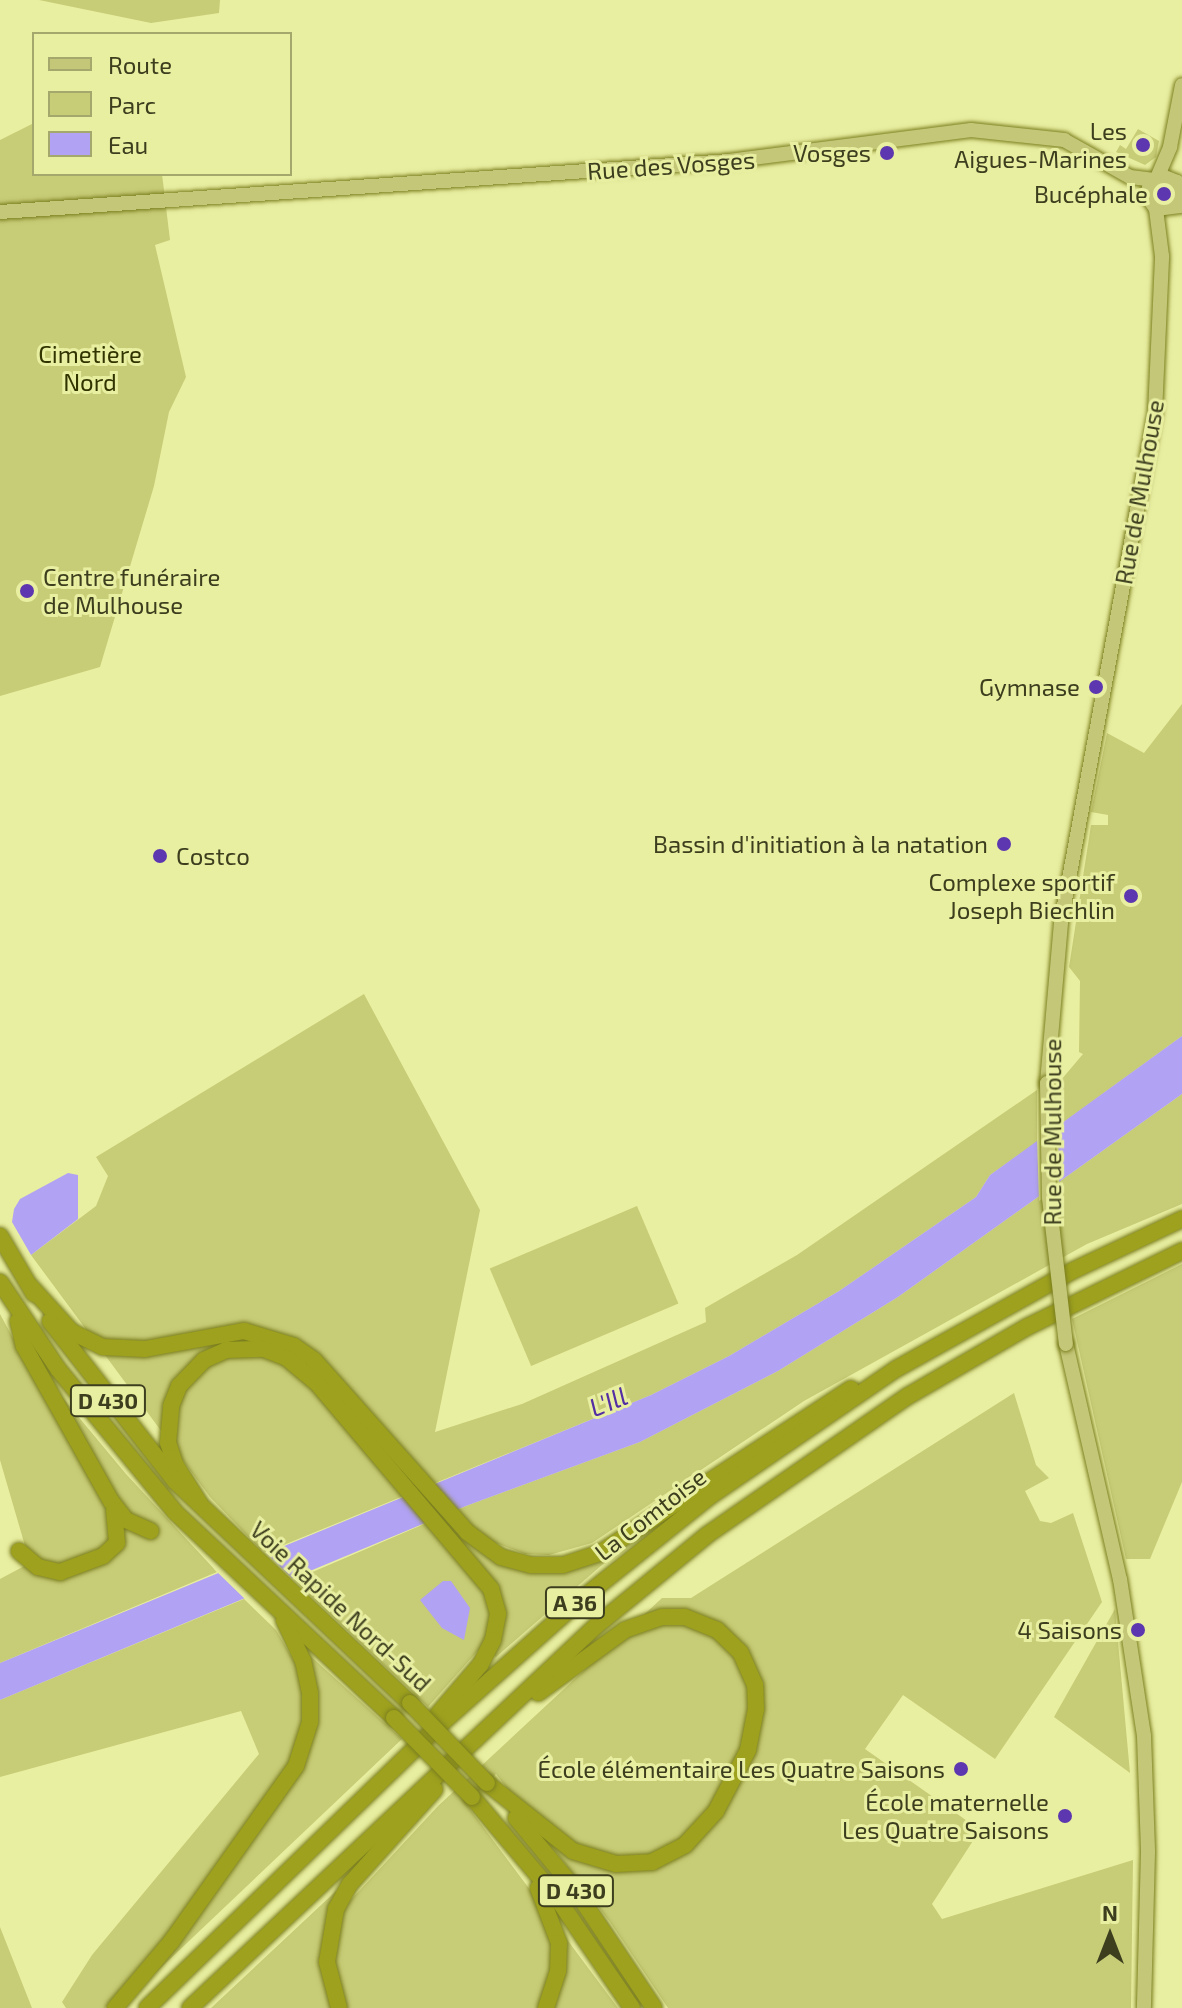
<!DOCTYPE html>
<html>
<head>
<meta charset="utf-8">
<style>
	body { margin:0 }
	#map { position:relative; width:1182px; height:2008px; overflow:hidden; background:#e9efa1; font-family:"Exo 2",sans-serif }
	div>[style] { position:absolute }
	.green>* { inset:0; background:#c7cc77; transform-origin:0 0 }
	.water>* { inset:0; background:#b1a2f3 }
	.pier>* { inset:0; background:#e9efa1 }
	.roads { filter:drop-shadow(0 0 2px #7b7e1e) drop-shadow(0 0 2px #7b7e1e) }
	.major>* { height:14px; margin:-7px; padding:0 7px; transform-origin:7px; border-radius:7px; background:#c4c778 }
	.highway>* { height:16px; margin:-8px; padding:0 8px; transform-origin:8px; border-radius:8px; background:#9da11e }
	.bridges { filter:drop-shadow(0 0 2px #7b7e1e) drop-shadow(0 0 2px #7b7e1e) }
	.major-bridge>* { height:14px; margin:-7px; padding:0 7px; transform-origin:7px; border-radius:7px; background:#c4c778 }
	.highway-bridge>* { height:16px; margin:-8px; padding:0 8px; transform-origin:8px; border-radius:8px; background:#9da11e }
	.dots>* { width:22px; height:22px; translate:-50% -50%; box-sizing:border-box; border:4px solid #e9efa1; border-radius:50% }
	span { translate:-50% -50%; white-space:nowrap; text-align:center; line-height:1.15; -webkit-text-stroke:6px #e9efa1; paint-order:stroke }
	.shield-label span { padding:2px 6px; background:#e9efa1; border:2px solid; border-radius:6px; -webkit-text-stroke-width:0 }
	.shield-label { font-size:22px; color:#3c3e1e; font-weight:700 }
	.poi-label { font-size:24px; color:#3c3e1e }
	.right { translate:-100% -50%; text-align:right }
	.left { translate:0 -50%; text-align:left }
	.street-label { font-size:24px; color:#3c3e1e }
	.park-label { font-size:24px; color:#323400 }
	.water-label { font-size:26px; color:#542fa3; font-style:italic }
	.legend { position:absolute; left:32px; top:32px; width:260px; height:144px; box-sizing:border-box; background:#e9efa1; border:2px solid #a4a86d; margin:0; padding:10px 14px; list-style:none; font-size:24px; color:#3c3e1e }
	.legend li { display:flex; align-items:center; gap:16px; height:40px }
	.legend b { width:40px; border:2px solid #a4a86d }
	.north { position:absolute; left:1070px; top:1896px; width:80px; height:80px; -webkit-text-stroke:6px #e9efa1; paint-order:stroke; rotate:0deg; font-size:22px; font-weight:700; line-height:32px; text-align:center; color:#3c3e1e }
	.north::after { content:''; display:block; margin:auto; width:28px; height:36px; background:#3c3e1e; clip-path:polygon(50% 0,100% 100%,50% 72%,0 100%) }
</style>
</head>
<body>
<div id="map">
	<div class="green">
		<i style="clip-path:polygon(39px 0,220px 0,219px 13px,151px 23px)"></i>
		<i style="clip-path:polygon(34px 123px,34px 174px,162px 174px,170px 240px,155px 245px,186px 377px,169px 412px,154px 486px,100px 667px,0 696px,0 140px)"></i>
		<i style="clip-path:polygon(1138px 129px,1159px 141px,1156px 157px,1145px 165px,1116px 152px,1120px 145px,1126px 149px)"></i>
		<i style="clip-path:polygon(1182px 704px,1182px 1036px,1057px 1127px,1061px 1080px,1083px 1054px,1079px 1052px,1080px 981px,1069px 967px,1091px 825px,1108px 825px,1108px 815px,1091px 812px,1107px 733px,1144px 753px)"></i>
		<i style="clip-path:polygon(364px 994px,480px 1210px,435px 1432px,522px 1404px,706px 1322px,705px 1308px,797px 1255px,1037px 1090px,1037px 1142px,990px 1175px,976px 1197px,839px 1291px,729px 1356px,651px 1395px,264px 1553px,210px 1497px,31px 1255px,96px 1206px,108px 1176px,96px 1157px)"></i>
		<i style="clip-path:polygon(1182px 1094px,1182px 1204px,1087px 1244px,804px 1401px,592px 1543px,549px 1555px,525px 1554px,488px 1540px,524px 1570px,625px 1545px,496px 1657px,481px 1647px,428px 1707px,294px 1580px,466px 1506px,640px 1442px,778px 1371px,898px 1297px)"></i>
		<i style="left:637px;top:1206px;width:106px;height:160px;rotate:67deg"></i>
		<i style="clip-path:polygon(1182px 1264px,1182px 1482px,1150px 1559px,1126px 1559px,1072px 1319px)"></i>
		<i style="clip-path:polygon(0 1314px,13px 1338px,126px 1474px,217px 1572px,0 1663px,0 1579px,30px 1563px,0 1460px)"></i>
		<i style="clip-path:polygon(1014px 1393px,1036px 1465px,1049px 1478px,1025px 1491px,1040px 1521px,1051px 1523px,1073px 1513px,1102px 1602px,995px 1759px,903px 1695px,865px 1749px,980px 1830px,932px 1904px,942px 1919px,1133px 1860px,1131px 2008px,668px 2008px,610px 1922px,496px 1774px,466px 1804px,618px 2008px,211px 2008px,336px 1891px,348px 1903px,438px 1806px,662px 1598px,691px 1598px)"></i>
		<i style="clip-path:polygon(244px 1599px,276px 1630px,294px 1661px,306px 1652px,402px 1739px,150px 1978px,142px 1970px,105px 2008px,66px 2008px,62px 2002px,92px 1955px,259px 1754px,241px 1711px,0 1777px,0 1700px)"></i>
		<i style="clip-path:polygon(1115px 1609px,1130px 1773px,1054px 1717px)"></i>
		<i style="clip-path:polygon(0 1927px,30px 2003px,32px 2008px,0 2008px)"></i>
	</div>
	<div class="water">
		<i style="clip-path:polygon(1182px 1036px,1182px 1094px,898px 1297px,778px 1371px,640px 1442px,466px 1506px,0 1700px,0 1663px,651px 1395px,729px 1356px,839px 1291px,976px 1197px,990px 1175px)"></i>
		<i style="clip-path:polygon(68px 1173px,78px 1175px,78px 1219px,31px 1255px,12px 1222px,14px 1209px,20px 1199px)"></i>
		<i style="clip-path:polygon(443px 1581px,451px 1581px,470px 1608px,464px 1640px,442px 1628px,420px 1600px)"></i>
	</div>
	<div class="pier">
		<i style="clip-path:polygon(1058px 1122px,1059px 1187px,1039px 1201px,1037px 1137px)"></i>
		<i style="clip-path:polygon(262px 1549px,297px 1583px,248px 1602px,214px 1569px)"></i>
	</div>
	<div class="roads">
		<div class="major">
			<i style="left:1157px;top:178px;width:34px;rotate:-67deg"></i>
			<i style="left:1170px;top:147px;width:63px;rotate:-79deg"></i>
			<i style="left:1176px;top:206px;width:15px;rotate:-70deg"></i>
			<i style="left:1181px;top:192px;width:11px;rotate:-112deg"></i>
			<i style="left:1177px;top:182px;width:16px;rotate:-158deg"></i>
			<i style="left:1162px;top:176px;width:14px;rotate:150deg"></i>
			<i style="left:1150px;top:183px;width:13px;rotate:103deg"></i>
			<i style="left:1147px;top:196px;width:16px;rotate:55deg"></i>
			<i style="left:1156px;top:209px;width:26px;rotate:-7deg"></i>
			<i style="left:0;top:212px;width:731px;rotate:-4deg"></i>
			<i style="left:729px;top:161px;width:244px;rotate:-7.3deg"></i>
			<i style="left:971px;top:130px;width:94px;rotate:6.1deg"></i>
			<i style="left:1064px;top:140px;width:76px;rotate:29.3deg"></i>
			<i style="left:1130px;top:177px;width:24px;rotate:7deg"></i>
			<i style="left:1047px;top:1083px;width:162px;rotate:-85deg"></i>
			<i style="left:1061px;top:922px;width:518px;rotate:-79.54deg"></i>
			<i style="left:1155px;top:413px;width:157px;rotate:-87.4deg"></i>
			<i style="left:1162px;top:256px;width:47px;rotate:-97.3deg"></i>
			<i style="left:1066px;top:1344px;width:241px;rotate:77.1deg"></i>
			<i style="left:1120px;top:1579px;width:159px;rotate:81.3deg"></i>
			<i style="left:1144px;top:1736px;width:116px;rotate:88deg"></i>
			<i style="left:1148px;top:1852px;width:156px;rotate:91.5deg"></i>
		</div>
		<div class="highway">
			<i style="left:0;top:1236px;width:67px;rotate:59.6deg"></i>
			<i style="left:0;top:1282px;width:105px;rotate:56.3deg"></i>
			<i style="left:58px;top:1369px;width:185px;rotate:50.7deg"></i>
			<i style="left:175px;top:1512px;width:301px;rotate:43.2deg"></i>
			<i style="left:30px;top:1286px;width:62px;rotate:47.6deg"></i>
			<i style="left:72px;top:1332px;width:34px;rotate:26deg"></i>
			<i style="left:103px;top:1347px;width:42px;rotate:2.7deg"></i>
			<i style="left:145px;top:1349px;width:101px;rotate:-10.3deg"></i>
			<i style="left:244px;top:1331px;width:52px;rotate:16.7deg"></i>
			<i style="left:294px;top:1346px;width:24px;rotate:35deg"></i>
			<i style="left:314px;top:1360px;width:230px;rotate:48.3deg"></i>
			<i style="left:467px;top:1532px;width:42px;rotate:36.3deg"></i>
			<i style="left:501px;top:1557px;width:31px;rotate:15deg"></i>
			<i style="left:531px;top:1565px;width:32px"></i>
			<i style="left:563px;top:1565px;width:39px;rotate:-18deg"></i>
			<i style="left:600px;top:1553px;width:300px;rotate:-33.2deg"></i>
			<i style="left:18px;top:1321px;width:26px;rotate:77deg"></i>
			<i style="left:24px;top:1346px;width:178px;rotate:60.7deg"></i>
			<i style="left:111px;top:1501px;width:24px;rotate:52deg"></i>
			<i style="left:126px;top:1520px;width:27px;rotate:24deg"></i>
			<i style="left:50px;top:1321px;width:204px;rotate:52deg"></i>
			<i style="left:176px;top:1482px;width:322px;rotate:43.4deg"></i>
			<i style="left:200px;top:1504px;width:47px;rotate:-122deg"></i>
			<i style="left:175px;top:1464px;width:22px;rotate:-108deg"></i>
			<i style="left:168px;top:1443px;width:37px;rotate:-85deg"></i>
			<i style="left:171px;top:1406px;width:22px;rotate:-68deg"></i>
			<i style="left:179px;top:1386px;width:36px;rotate:-46deg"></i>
			<i style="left:204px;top:1360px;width:24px;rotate:-24deg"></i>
			<i style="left:226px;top:1350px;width:38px;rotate:-2deg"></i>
			<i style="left:264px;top:1349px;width:25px;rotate:21deg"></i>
			<i style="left:287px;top:1358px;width:39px;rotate:40deg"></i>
			<i style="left:317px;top:1383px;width:270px;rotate:49.8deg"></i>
			<i style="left:491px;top:1589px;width:26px;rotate:74deg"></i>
			<i style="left:498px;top:1614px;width:26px;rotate:101deg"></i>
			<i style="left:493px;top:1640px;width:28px;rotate:117deg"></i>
			<i style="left:480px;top:1665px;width:65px;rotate:130.6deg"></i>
			<i style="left:19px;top:1551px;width:25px;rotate:40deg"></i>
			<i style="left:38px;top:1567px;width:23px;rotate:13deg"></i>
			<i style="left:60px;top:1572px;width:46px;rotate:-20.4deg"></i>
			<i style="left:103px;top:1556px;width:19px;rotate:-43deg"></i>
			<i style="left:117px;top:1543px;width:33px;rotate:-95deg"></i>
			<i style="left:487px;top:1783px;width:110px;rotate:38.3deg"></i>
			<i style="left:573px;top:1851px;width:45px;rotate:16.8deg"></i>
			<i style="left:616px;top:1864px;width:36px;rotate:-3deg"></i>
			<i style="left:652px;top:1862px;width:37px;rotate:-27deg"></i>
			<i style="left:685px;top:1845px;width:46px;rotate:-47.6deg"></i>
			<i style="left:716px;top:1811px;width:69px;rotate:-62.3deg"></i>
			<i style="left:748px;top:1750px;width:42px;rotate:-79deg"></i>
			<i style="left:756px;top:1709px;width:24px;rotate:-92deg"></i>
			<i style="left:755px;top:1685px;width:36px;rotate:-114deg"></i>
			<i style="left:740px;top:1652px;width:32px;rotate:-136deg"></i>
			<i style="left:717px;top:1630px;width:35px;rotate:-158deg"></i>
			<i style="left:684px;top:1617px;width:22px;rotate:180deg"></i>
			<i style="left:662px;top:1617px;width:39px;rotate:161deg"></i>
			<i style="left:625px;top:1630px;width:107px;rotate:144.1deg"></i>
			<i style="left:472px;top:1797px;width:132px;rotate:49.9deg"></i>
			<i style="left:557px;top:1898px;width:133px;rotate:55.7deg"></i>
			<i style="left:516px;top:1818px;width:91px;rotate:50.4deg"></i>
			<i style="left:574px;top:1888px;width:144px;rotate:56.3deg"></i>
			<i style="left:538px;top:1888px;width:59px;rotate:69.1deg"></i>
			<i style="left:559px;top:1943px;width:28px;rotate:92deg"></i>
			<i style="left:558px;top:1971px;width:39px;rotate:108deg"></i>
			<i style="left:115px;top:2008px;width:87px;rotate:-49.7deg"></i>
			<i style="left:171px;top:1942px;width:216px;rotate:-54.6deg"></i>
			<i style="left:296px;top:1766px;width:46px;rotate:-72.3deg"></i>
			<i style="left:310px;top:1722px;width:29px;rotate:-90deg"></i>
			<i style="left:310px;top:1693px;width:33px;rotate:-102deg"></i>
			<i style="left:303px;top:1661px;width:45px;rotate:-114.9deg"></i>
			<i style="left:147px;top:2008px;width:400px;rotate:-44.1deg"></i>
			<i style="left:434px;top:1730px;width:194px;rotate:-41.7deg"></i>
			<i style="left:579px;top:1601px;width:166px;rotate:-38.7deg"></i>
			<i style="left:709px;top:1497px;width:227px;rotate:-34.4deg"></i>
			<i style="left:896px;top:1369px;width:201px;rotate:-29.1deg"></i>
			<i style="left:1072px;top:1271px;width:122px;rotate:-25.3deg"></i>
			<i style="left:190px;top:2008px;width:557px;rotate:-43.26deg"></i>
			<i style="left:596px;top:1626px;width:144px;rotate:-39.3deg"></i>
			<i style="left:707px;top:1535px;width:244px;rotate:-34.7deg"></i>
			<i style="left:908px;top:1396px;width:138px;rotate:-30.1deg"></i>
			<i style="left:1027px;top:1327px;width:173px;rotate:-26.1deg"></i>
			<i style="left:339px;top:2008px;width:48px;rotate:-104.6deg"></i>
			<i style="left:327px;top:1962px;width:54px;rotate:-80.4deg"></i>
			<i style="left:336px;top:1909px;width:29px;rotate:-61deg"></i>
			<i style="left:350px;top:1884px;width:127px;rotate:-48.2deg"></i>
		</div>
	</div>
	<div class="bridges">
		<div class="major-bridge">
			<i style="left:1047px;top:1083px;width:115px;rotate:89deg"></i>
			<i style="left:1049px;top:1198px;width:147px;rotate:83.4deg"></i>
		</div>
		<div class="highway-bridge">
			<i style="left:410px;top:1703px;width:111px;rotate:46.1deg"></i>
			<i style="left:394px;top:1718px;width:111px;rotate:45.4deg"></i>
		</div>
	</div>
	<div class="dots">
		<i style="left:1143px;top:145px;background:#5d37af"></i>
		<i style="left:887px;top:153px;background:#5d37af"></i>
		<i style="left:1164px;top:194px;background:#5d37af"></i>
		<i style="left:27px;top:591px;background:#5d37af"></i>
		<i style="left:1096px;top:687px;background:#5d37af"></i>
		<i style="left:1004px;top:844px;background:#5d37af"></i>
		<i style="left:160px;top:856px;background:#5d37af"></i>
		<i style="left:1131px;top:896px;background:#5d37af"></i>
		<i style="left:1138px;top:1630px;background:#5d37af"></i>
		<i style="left:961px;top:1769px;background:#5d37af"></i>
		<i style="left:1065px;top:1816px;background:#5d37af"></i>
	</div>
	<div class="shield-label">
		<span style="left:108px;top:1401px">D 430</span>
		<span style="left:575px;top:1603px">A 36</span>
		<span style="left:576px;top:1891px">D 430</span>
	</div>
	<div class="poi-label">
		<span class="right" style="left:1127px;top:145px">Les<br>Aigues-Marines</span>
		<span class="right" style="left:871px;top:153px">Vosges</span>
		<span class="right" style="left:1148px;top:194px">Bucéphale</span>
		<span class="left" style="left:43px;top:591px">Centre funéraire<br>de Mulhouse</span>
		<span class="right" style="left:1080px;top:687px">Gymnase</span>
		<span class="right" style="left:988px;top:844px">Bassin d'initiation à la natation</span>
		<span class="left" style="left:176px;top:856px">Costco</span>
		<span class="right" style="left:1115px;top:896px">Complexe sportif<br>Joseph Biechlin</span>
		<span class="right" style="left:1122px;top:1630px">4 Saisons</span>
		<span class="right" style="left:945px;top:1769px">École élémentaire Les Quatre Saisons</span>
		<span class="right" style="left:1049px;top:1816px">École maternelle<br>Les Quatre Saisons</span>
	</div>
	<div class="street-label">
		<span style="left:671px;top:165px;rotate:-4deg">Rue des Vosges</span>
		<span style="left:1139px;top:492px;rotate:-80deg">Rue de Mulhouse</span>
		<span style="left:1052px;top:1132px;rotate:-90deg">Rue de Mulhouse</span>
		<span style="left:650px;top:1514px;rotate:-38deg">La Comtoise</span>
		<span style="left:341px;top:1606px;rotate:43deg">Voie Rapide Nord-Sud</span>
	</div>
	<div class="park-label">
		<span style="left:90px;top:368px">Cimetière<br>Nord</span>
	</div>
	<div class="water-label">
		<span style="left:608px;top:1401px;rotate:-22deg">L'Ill</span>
	</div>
	<ul class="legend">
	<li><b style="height:10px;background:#c4c778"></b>Route</li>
	<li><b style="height:22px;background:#c7cc77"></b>Parc</li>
	<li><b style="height:22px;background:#b1a2f3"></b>Eau</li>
	</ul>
	<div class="north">N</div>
</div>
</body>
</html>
